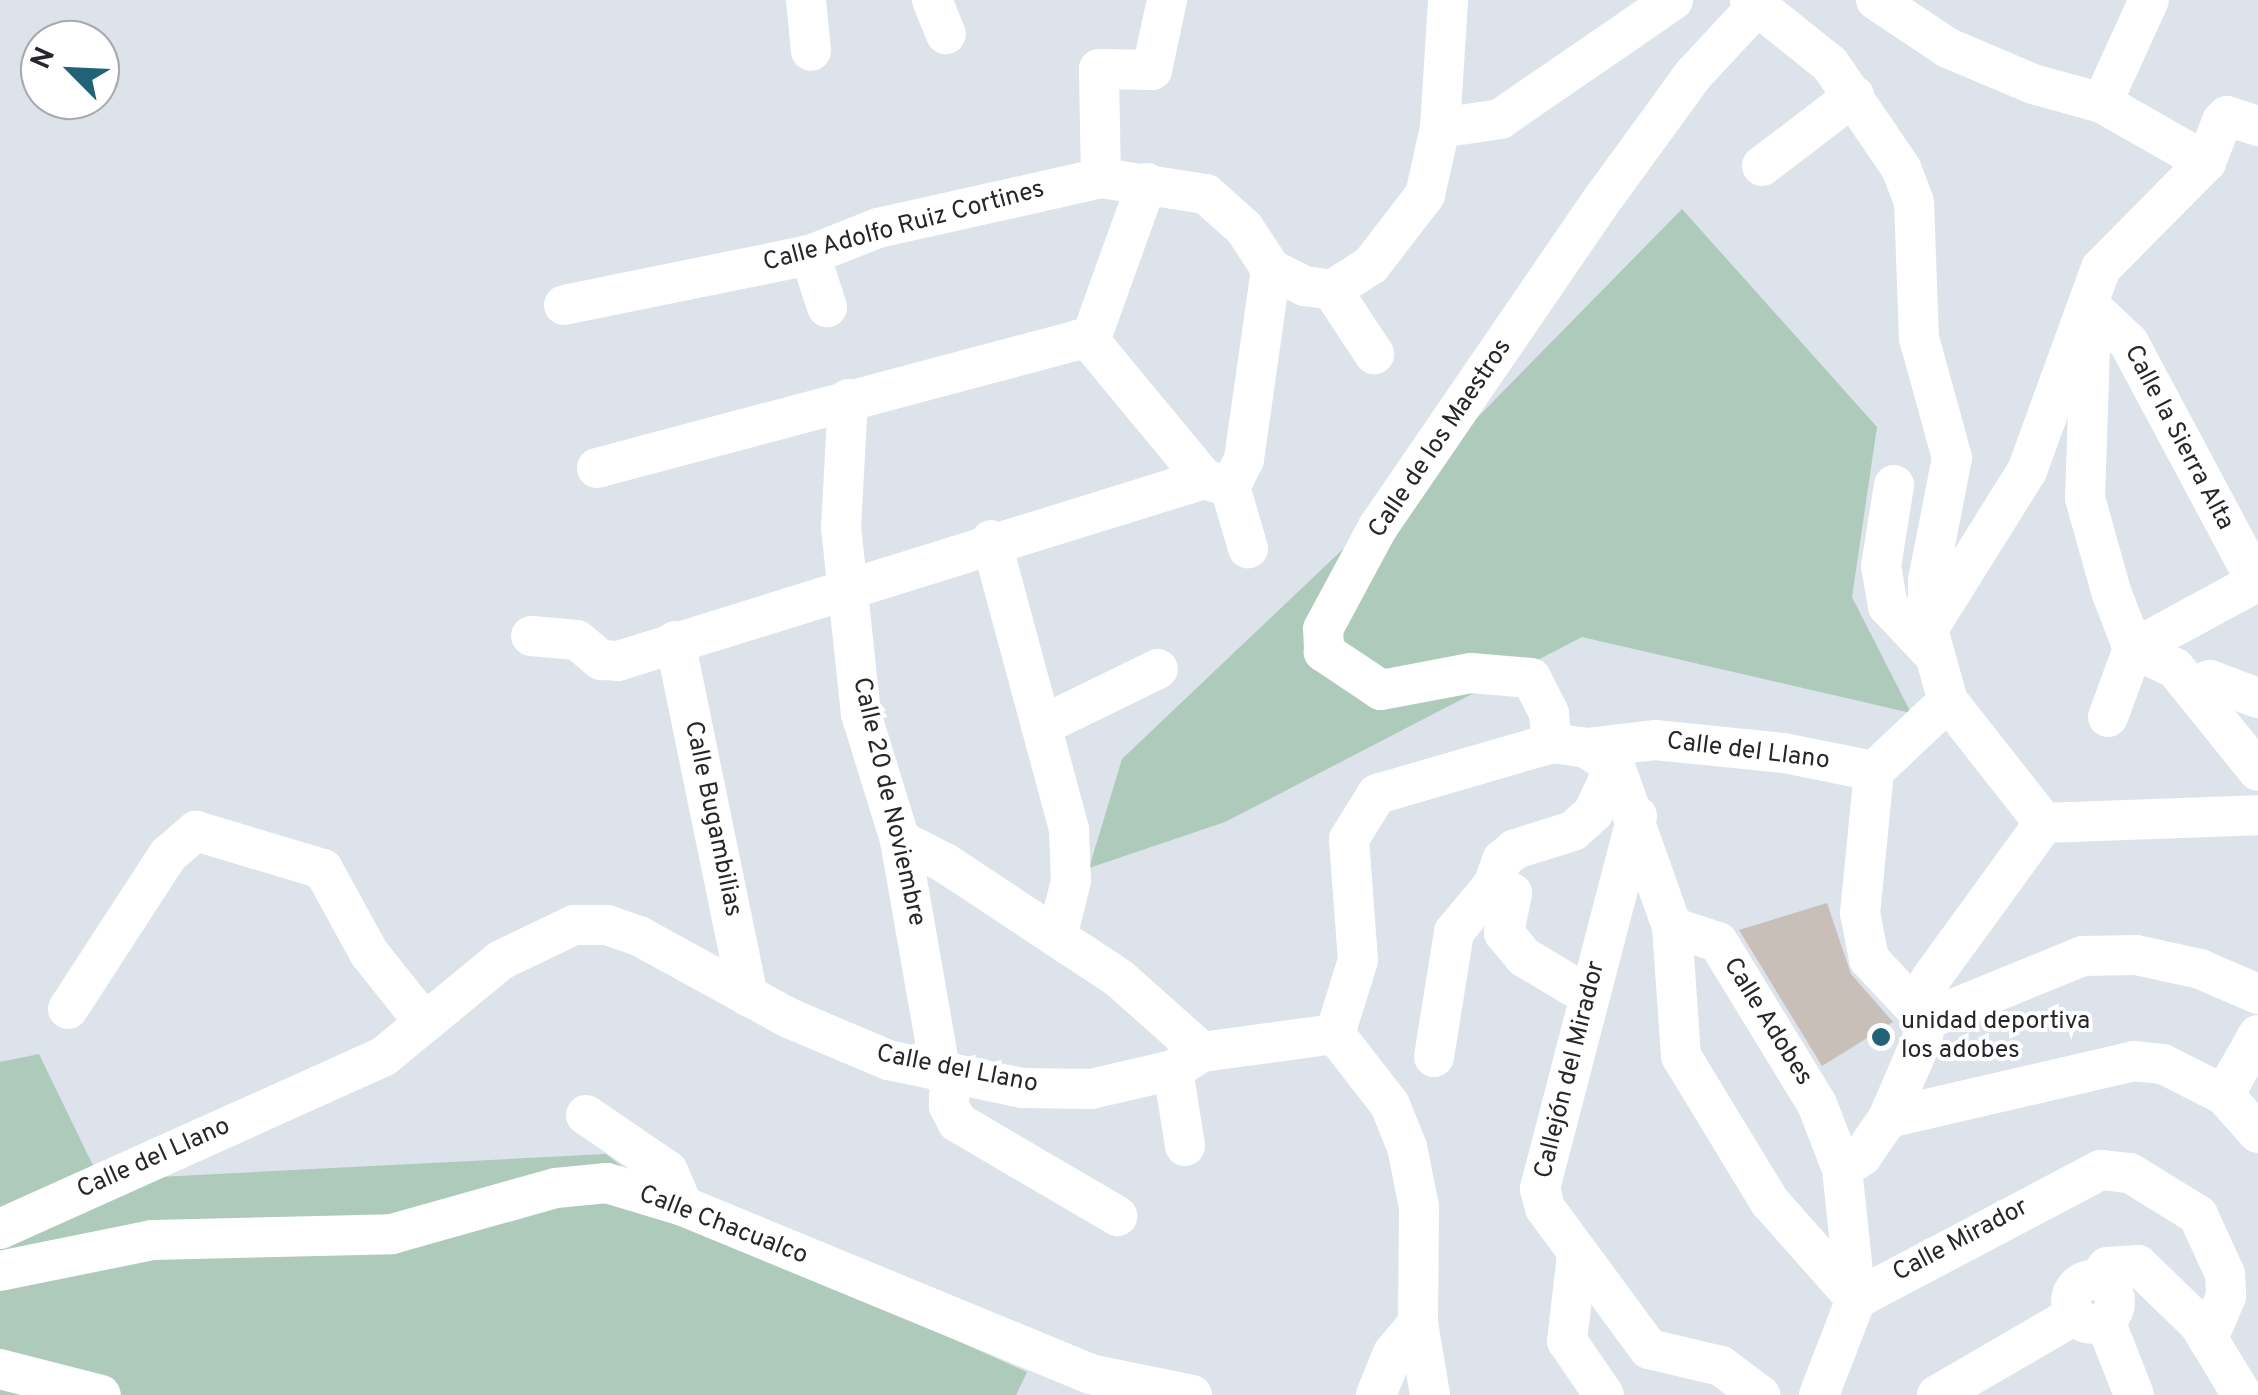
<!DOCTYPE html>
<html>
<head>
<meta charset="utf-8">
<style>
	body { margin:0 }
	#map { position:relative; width:2258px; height:1395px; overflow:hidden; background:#dce3eb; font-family:Overpass,sans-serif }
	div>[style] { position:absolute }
	.green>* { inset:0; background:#aecabb }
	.building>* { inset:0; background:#c8bfb9 }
	.minor>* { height:40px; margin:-20px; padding:0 20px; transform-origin:20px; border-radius:20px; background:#fff }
	.minor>.ring { margin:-20px; padding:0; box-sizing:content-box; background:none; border:40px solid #fff; border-radius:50% }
	.dots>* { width:28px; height:28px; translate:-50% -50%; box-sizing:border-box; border:5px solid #fff; border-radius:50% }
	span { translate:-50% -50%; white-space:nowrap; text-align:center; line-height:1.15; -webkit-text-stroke:8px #fff; paint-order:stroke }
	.street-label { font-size:25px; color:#25272a }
	.poi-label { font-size:25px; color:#25272a }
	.left { translate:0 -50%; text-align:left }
	.north { position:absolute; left:20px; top:20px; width:100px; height:100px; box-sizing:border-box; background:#fff; border:2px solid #a8a9aa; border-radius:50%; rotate:294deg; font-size:28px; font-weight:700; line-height:40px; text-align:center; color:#25272a }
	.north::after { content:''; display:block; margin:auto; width:35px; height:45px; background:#216376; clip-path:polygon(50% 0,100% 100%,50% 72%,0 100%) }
</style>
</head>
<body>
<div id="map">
	<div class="green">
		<i style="clip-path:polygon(1682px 209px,1877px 427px,1852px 597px,1911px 713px,1582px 637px,1225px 822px,1089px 868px,1122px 759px,1421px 475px)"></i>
		<i style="clip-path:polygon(39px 1054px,100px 1180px,606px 1154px,696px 1224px,1027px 1372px,1016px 1395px,0 1395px,0 1062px)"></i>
	</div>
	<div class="building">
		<i style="clip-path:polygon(1827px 903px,1851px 974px,1893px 1022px,1822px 1066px,1739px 930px)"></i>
	</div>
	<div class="minor">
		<i style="left:806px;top:0;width:51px;rotate:84.4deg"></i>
		<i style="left:932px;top:0;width:37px;rotate:68deg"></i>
		<i style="left:1750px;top:0;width:102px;rotate:38.7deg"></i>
		<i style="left:1830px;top:64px;width:126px;rotate:55.7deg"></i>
		<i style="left:1901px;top:168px;width:36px;rotate:69deg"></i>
		<i style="left:1914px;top:202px;width:136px;rotate:87.9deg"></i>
		<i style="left:1919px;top:338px;width:124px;rotate:74.6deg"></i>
		<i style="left:1952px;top:458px;width:124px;rotate:101.1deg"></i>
		<i style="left:1928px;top:580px;width:50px;rotate:90deg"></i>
		<i style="left:1928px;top:630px;width:74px;rotate:74.3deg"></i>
		<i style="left:1948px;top:701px;width:155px;rotate:51.8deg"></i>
		<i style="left:2044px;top:823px;width:214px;rotate:-2.1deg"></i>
		<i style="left:1876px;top:0;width:87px;rotate:33.7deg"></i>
		<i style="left:1948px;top:48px;width:92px;rotate:23deg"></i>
		<i style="left:2033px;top:84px;width:72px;rotate:15.4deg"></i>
		<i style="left:2102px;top:103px;width:120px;rotate:29.6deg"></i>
		<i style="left:2102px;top:103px;width:113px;rotate:-65.5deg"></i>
		<i style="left:1440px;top:128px;width:61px;rotate:-8.5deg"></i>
		<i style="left:1500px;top:119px;width:210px;rotate:-34.5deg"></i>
		<i style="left:1762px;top:166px;width:116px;rotate:-37.3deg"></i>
		<i style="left:1101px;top:178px;width:109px;rotate:-91.1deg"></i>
		<i style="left:1099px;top:69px;width:53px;rotate:1.1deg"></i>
		<i style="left:1152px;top:70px;width:72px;rotate:-77.9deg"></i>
		<i style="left:810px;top:255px;width:55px;rotate:71.9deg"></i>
		<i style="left:1332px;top:290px;width:77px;rotate:56.7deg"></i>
		<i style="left:2088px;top:304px;width:57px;rotate:43.6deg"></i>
		<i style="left:2129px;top:343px;width:270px;rotate:61.9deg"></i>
		<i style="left:564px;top:305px;width:251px;rotate:-11.5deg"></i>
		<i style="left:810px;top:255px;width:73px;rotate:-21.7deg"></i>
		<i style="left:878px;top:228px;width:229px;rotate:-12.6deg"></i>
		<i style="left:1101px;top:178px;width:106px;rotate:8.7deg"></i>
		<i style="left:1206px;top:194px;width:51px;rotate:41.8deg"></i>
		<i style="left:1244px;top:228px;width:49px;rotate:56.6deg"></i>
		<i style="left:1271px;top:269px;width:38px;rotate:27deg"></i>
		<i style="left:1305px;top:286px;width:27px;rotate:8deg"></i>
		<i style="left:1332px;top:290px;width:46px;rotate:-32.7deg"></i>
		<i style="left:1371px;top:265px;width:88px;rotate:-52.4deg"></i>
		<i style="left:1425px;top:195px;width:69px;rotate:-77.4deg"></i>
		<i style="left:1440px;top:128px;width:128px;rotate:-86.4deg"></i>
		<i style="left:2091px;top:318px;width:180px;rotate:91.9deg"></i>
		<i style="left:2085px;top:498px;width:97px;rotate:74.4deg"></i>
		<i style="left:2111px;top:591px;width:62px;rotate:69.2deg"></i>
		<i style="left:2133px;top:649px;width:46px;rotate:24.3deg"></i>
		<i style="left:2175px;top:668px;width:132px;rotate:51.1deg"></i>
		<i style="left:1090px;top:341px;width:168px;rotate:-70.2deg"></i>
		<i style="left:848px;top:399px;width:128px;rotate:93.1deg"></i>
		<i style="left:841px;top:527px;width:188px;rotate:83.9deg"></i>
		<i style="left:861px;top:714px;width:132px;rotate:72.8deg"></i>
		<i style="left:900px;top:840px;width:232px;rotate:80.1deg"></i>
		<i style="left:597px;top:468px;width:497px;rotate:-14.9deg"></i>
		<i style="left:1077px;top:340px;width:13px;rotate:4deg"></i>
		<i style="left:1090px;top:341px;width:179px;rotate:50.4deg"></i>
		<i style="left:1894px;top:485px;width:82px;rotate:99.1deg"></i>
		<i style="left:1881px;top:566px;width:41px;rotate:80.1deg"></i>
		<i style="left:1888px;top:606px;width:66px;rotate:46.8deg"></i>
		<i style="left:1230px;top:487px;width:31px;rotate:-63deg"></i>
		<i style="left:1244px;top:459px;width:192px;rotate:-81.9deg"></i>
		<i style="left:1230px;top:487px;width:64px;rotate:73.6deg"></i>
		<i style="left:991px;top:540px;width:300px;rotate:74.9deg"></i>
		<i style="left:1069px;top:830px;width:51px;rotate:87.8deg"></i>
		<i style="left:1071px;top:881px;width:58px;rotate:104deg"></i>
		<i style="left:1930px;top:626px;width:183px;rotate:-58deg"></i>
		<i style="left:2027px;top:471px;width:216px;rotate:-70deg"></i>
		<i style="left:2101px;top:268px;width:149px;rotate:-45.3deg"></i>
		<i style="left:2206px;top:162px;width:44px;rotate:-68.7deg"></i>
		<i style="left:2222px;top:121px;width:7px;rotate:-45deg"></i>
		<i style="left:2227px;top:116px;width:33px;rotate:18deg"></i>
		<i style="left:531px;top:636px;width:46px;rotate:5deg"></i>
		<i style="left:577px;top:640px;width:31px;rotate:40deg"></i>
		<i style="left:601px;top:660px;width:17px;rotate:3deg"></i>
		<i style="left:618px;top:661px;width:614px;rotate:-17.25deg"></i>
		<i style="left:1204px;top:479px;width:27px;rotate:17deg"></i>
		<i style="left:675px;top:641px;width:363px;rotate:78.4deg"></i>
		<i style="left:2133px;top:649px;width:142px;rotate:-28.5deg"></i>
		<i style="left:2192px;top:689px;width:20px;rotate:-27deg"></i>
		<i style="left:2210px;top:680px;width:51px;rotate:20.6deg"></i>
		<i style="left:2108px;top:717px;width:72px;rotate:-69.8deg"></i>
		<i style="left:1041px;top:726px;width:130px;rotate:-26deg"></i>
		<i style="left:1552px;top:743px;width:30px;rotate:-96deg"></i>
		<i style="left:1549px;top:713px;width:39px;rotate:-117deg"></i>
		<i style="left:1531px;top:678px;width:60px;rotate:-175.2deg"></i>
		<i style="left:1471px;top:673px;width:92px;rotate:169.3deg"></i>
		<i style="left:1381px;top:690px;width:69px;rotate:-146.3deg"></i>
		<i style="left:1324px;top:652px;width:23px;rotate:-92deg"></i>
		<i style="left:1323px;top:629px;width:116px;rotate:-61.7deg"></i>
		<i style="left:1378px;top:527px;width:401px;rotate:-55.6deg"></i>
		<i style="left:1605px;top:196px;width:150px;rotate:-54deg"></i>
		<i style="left:1693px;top:75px;width:97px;rotate:-47.1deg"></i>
		<i style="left:1586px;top:748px;width:34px;rotate:32deg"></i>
		<i style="left:1615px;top:766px;width:171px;rotate:70.5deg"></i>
		<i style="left:1672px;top:927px;width:129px;rotate:86deg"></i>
		<i style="left:1681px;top:1056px;width:170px;rotate:58.7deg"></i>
		<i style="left:1769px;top:1201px;width:131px;rotate:48.4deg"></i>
		<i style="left:1874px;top:771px;width:143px;rotate:95.6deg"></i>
		<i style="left:1860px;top:913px;width:47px;rotate:78.9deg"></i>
		<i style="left:1869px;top:959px;width:83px;rotate:46.9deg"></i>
		<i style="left:1637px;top:816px;width:385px;rotate:104.6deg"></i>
		<i style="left:1540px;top:1189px;width:20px;rotate:75deg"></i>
		<i style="left:1545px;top:1208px;width:175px;rotate:53.6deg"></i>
		<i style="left:1649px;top:1349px;width:74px;rotate:13.3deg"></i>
		<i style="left:1721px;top:1366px;width:49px;rotate:36.6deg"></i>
		<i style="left:900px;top:840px;width:51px;rotate:27.1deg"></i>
		<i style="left:945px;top:863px;width:210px;rotate:33.5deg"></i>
		<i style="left:1120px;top:979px;width:110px;rotate:41.7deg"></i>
		<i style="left:1493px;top:885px;width:27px;rotate:-70deg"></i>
		<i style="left:1502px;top:860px;width:17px;rotate:-40deg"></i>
		<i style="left:1515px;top:849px;width:61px;rotate:-17.2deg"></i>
		<i style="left:1573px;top:831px;width:27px;rotate:-42deg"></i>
		<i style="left:1593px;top:813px;width:52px;rotate:-64.9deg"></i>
		<i style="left:1672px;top:927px;width:48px;rotate:18.1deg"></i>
		<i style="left:1718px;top:942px;width:190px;rotate:58.6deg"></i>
		<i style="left:1817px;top:1104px;width:70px;rotate:69deg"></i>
		<i style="left:1842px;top:1169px;width:131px;rotate:83.9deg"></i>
		<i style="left:1856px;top:1299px;width:103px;rotate:111.1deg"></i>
		<i style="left:68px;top:1009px;width:184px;rotate:-57deg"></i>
		<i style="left:168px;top:855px;width:37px;rotate:-41deg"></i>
		<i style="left:196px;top:831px;width:133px;rotate:16.7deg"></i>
		<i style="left:323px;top:869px;width:96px;rotate:61.3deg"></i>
		<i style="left:369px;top:953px;width:88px;rotate:51.4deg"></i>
		<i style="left:1926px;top:1020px;width:170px;rotate:-22.2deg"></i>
		<i style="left:2083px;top:956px;width:53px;rotate:-1.1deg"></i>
		<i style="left:2136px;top:955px;width:66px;rotate:12.3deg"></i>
		<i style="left:2200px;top:969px;width:63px;rotate:23.3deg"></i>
		<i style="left:1335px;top:1034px;width:77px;rotate:-72.7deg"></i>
		<i style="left:1358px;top:960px;width:121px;rotate:-94.3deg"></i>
		<i style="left:1349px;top:839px;width:53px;rotate:-58.1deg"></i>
		<i style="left:1377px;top:794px;width:182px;rotate:-16.2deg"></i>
		<i style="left:1552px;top:743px;width:34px;rotate:8deg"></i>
		<i style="left:1586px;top:748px;width:69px;rotate:-6.6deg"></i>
		<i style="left:1655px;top:740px;width:130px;rotate:5.8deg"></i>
		<i style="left:1784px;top:753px;width:92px;rotate:11.3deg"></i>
		<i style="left:1874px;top:771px;width:102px;rotate:-43.4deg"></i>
		<i style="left:1335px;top:1034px;width:90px;rotate:52.2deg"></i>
		<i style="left:1390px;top:1105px;width:45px;rotate:68deg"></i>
		<i style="left:1407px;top:1147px;width:61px;rotate:78.7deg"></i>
		<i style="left:1419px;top:1207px;width:116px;rotate:90.5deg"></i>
		<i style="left:1418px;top:1323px;width:73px;rotate:80.5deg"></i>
		<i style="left:1434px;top:1057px;width:127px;rotate:-80.9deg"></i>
		<i style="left:1454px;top:932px;width:61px;rotate:-50.3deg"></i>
		<i style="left:1493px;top:885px;width:21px;rotate:23deg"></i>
		<i style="left:1512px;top:893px;width:41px;rotate:101.3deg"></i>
		<i style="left:1504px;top:933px;width:31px;rotate:50deg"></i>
		<i style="left:1524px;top:957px;width:76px;rotate:31deg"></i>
		<i style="left:1173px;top:1070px;width:77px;rotate:81deg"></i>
		<i style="left:950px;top:1072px;width:34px;rotate:92deg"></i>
		<i style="left:949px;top:1106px;width:18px;rotate:63deg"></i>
		<i style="left:957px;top:1122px;width:186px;rotate:30.4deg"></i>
		<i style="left:2224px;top:1095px;width:69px;rotate:-60.5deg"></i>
		<i style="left:586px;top:1115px;width:99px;rotate:34.3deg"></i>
		<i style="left:668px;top:1171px;width:38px;rotate:67deg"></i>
		<i style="left:1888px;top:1118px;width:88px;rotate:-66.6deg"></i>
		<i style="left:1923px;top:1037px;width:57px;rotate:-83deg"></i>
		<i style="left:1930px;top:980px;width:194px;rotate:-54deg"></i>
		<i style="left:1842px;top:1169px;width:24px;rotate:-33deg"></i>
		<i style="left:1862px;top:1156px;width:46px;rotate:-55.6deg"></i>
		<i style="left:1888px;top:1118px;width:253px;rotate:-13deg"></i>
		<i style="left:2134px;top:1061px;width:29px;rotate:6deg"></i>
		<i style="left:2163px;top:1064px;width:68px;rotate:26.9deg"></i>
		<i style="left:2224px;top:1095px;width:51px;rotate:48.2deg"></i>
		<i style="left:0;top:1229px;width:420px;rotate:-24.2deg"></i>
		<i style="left:383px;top:1057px;width:153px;rotate:-39.4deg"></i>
		<i style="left:501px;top:960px;width:81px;rotate:-25.6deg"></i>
		<i style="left:574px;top:925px;width:33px"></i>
		<i style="left:607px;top:925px;width:34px;rotate:19deg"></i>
		<i style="left:639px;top:936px;width:171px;rotate:28.7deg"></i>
		<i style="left:789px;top:1018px;width:108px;rotate:23deg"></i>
		<i style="left:888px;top:1060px;width:137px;rotate:11.8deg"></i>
		<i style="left:1022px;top:1088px;width:69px;rotate:0.8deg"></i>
		<i style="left:1091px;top:1089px;width:84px;rotate:-13deg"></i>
		<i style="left:1173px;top:1070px;width:34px;rotate:-32deg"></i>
		<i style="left:1202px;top:1052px;width:134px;rotate:-7.7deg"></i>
		<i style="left:1577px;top:1255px;width:87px;rotate:96.6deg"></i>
		<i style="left:1567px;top:1341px;width:65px;rotate:55.6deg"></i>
		<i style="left:0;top:1271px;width:155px;rotate:-11.5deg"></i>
		<i style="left:152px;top:1240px;width:240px;rotate:-1.4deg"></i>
		<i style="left:392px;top:1234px;width:170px;rotate:-15.7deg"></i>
		<i style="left:556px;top:1188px;width:51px;rotate:-5.6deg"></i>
		<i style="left:607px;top:1183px;width:79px;rotate:16.8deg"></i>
		<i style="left:683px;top:1206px;width:440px;rotate:22.4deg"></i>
		<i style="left:1090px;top:1374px;width:104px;rotate:11.6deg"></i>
		<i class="ring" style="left:2071px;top:1280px;width:4px;height:4px"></i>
		<i style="left:2097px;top:1280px;width:16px;rotate:-52deg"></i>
		<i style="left:2107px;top:1267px;width:31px;rotate:-4deg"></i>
		<i style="left:2138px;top:1265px;width:85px;rotate:44deg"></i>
		<i style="left:2199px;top:1324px;width:83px;rotate:58.8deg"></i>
		<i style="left:1856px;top:1299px;width:277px;rotate:-27.8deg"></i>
		<i style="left:2101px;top:1170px;width:29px;rotate:6deg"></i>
		<i style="left:2130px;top:1173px;width:80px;rotate:31.7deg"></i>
		<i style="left:2198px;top:1215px;width:65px;rotate:65.4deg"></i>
		<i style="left:2225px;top:1274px;width:22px;rotate:87deg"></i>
		<i style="left:2226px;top:1296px;width:47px;rotate:112.7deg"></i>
		<i style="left:2105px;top:1321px;width:79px;rotate:68.6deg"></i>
		<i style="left:0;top:1369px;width:104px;rotate:14.4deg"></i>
		<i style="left:1376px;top:1395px;width:45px;rotate:-68deg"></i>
		<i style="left:1393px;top:1353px;width:39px;rotate:-50deg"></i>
		<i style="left:1937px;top:1395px;width:160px;rotate:-30.1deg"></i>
	</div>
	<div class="dots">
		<i style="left:1881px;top:1037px;background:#216376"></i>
	</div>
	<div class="street-label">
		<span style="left:904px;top:227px;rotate:-15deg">Calle Adolfo Ruiz Cortines</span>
		<span style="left:2178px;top:438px;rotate:62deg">Calle la Sierra Alta</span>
		<span style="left:1441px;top:439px;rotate:-56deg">Calle de los Maestros</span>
		<span style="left:1748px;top:752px;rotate:7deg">Calle del Llano</span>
		<span style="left:888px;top:802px;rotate:77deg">Calle 20 de Noviembre</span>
		<span style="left:712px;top:819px;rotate:78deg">Calle Bugambilias</span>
		<span style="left:1767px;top:1022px;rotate:58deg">Calle Adobes</span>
		<span style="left:957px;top:1070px;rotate:11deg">Calle del Llano</span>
		<span style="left:1571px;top:1070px;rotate:-76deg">Callejón del Mirador</span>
		<span style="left:154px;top:1159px;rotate:-24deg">Calle del Llano</span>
		<span style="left:723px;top:1226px;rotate:21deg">Calle Chacualco</span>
		<span style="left:1961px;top:1241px;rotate:-28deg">Calle Mirador</span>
	</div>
	<div class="poi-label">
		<span class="left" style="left:1901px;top:1037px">unidad deportiva<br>los adobes</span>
	</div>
	<div class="north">N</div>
</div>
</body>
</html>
